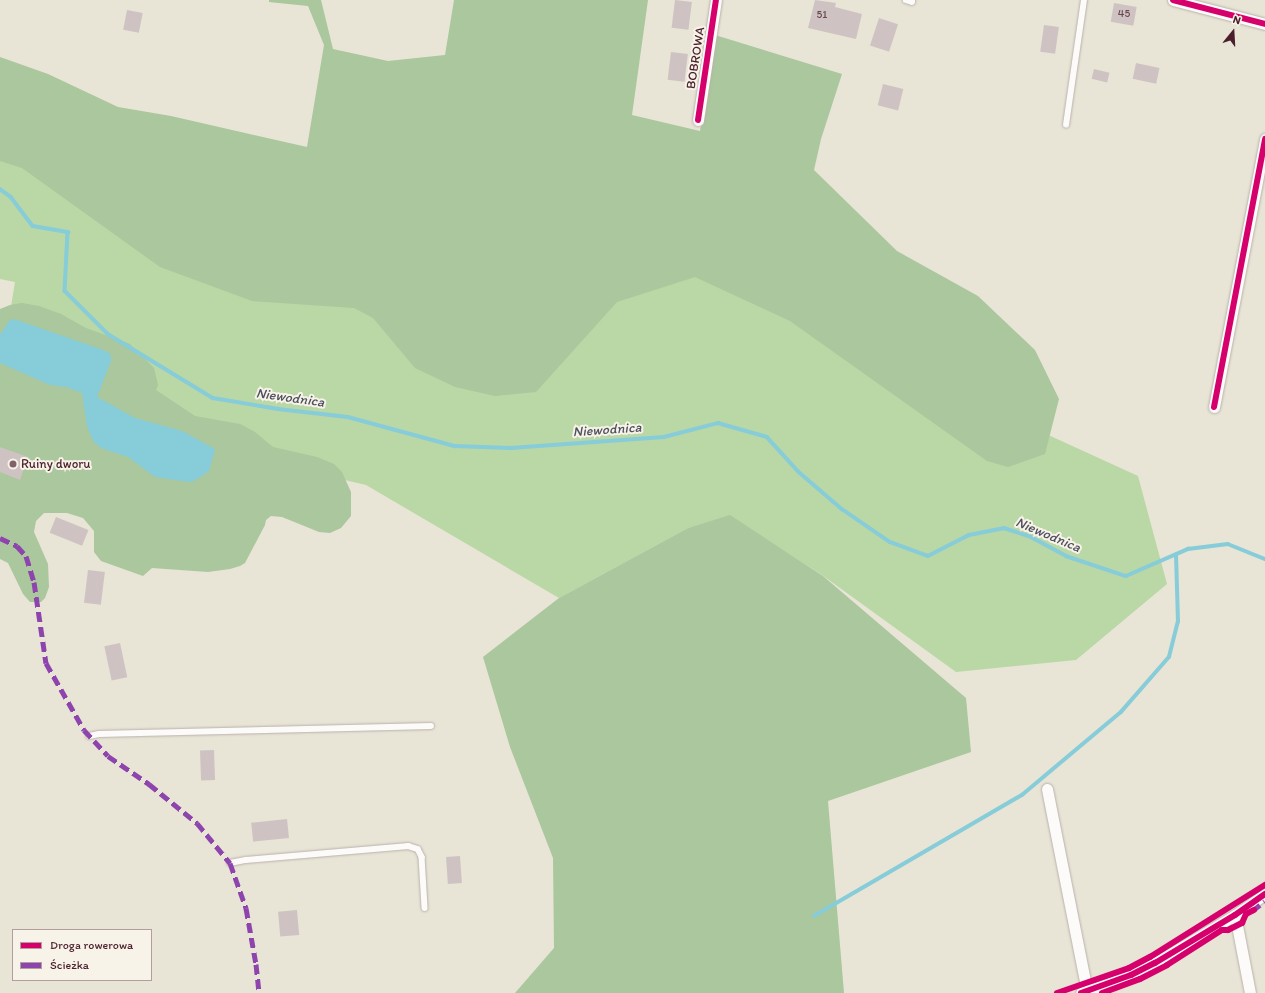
<!DOCTYPE html>
<html>
<head>
<meta charset="utf-8">
<style>
	body { margin:0 }
	#map { position:relative; width:1265px; height:993px; overflow:hidden; background:#e8e4d6; font-family:Itim,sans-serif }
	div>[style] { position:absolute }
	.green>* { inset:0; background:#bad7a6 }
	.forest>* { inset:0; background:#aac79d }
	.water>* { inset:0; background:#86ccd9 }
	.stream>* { height:3.5px; margin:-1.75px; padding:0 1.75px; transform-origin:1.75px; border-radius:1.75px; background:#86ccd9 }
	.building>* { inset:0; background:#cec3c2; transform-origin:0 0 }
	.roads { filter:drop-shadow(0 0 1px #b9b2ab) drop-shadow(0 0 1px #b9b2ab) }
	.service>* { height:5.5px; margin:-2.75px; padding:0 2.75px; transform-origin:2.75px; border-radius:2.75px; background:#fcfbf9 }
	.minor>* { height:11px; margin:-5.5px; padding:0 5.5px; transform-origin:5.5px; border-radius:5.5px; background:#fcfbf9 }
	.quiet>* { height:5px; margin-top:-2.5px; transform-origin:0; background:repeating-linear-gradient(90deg,#8e44ad 0 10px,transparent 0 15px) }
	.cycleway>* { height:6px; margin:-3px; padding:0 3px; transform-origin:3px; border-radius:3px; background:#d6006c }
	.dots>* { width:11px; height:11px; translate:-50% -50%; box-sizing:border-box; border:2px solid #f7f3e8; border-radius:50% }
	span { translate:-50% -50%; white-space:nowrap; text-align:center; line-height:1.15; -webkit-text-stroke:4px #f7f3e8; paint-order:stroke }
	.number-label { font-size:11px; color:#6b4851 }
	.number-label span { -webkit-text-stroke-width:0 }
	.street-label { font-size:13px; color:#4a1f2b }
	.poi-label { font-size:13px; color:#4a1f2b }
	.left { translate:0 -50%; text-align:left }
	.water-label { font-size:14px; color:#4f5060; font-style:italic }
	.legend { position:absolute; left:12px; top:929px; width:140px; height:52px; box-sizing:border-box; background:#f7f3e8; border:1px solid #b29e9c; margin:0; padding:5px 7px; list-style:none; font-size:12px; color:#4a1f2b }
	.legend li { display:flex; align-items:center; gap:8px; height:20px }
	.legend b { width:20px; border:1px solid #b29e9c }
	.north { position:absolute; left:1213px; top:12px; width:40px; height:40px; -webkit-text-stroke:3px #f7f3e8; paint-order:stroke; rotate:18deg; font-size:11px; font-weight:700; line-height:16px; text-align:center; color:#4a1f2b }
	.north::after { content:''; display:block; margin:auto; width:14px; height:18px; background:#4a1f2b; clip-path:polygon(50% 0,100% 100%,50% 72%,0 100%) }
</style>
</head>
<body>
<div id="map">
	<div class="green">
		<i style="clip-path:polygon(0 88px,771px 242px,939px 385px,1138px 476px,1167px 584px,1076px 660px,956px 672px,822px 575px,730px 516px,688px 528px,559px 598px,366px 485px,256px 459px,3px 356px,15px 282px,0 279px)"></i>
	</div>
	<div class="forest">
		<i style="clip-path:polygon(269px 0,321px 0,333px 49px,388px 61px,445px 55px,454px 0,648px 0,632px 115px,700px 131px,715px 35px,842px 74px,821px 139px,814px 170px,897px 251px,978px 296px,1035px 350px,1059px 399px,1045px 454px,1008px 467px,987px 461px,790px 321px,695px 277px,617px 302px,536px 392px,495px 396px,455px 387px,415px 368px,373px 318px,354px 308px,252px 301px,160px 267px,22px 168px,0 161px,0 57px,48px 74px,118px 107px,171px 116px,307px 147px,324px 45px,308px 6px,269px 2px)"></i>
		<i style="clip-path:polygon(22px 303px,39px 306px,61px 314px,86px 328px,130px 344px,154px 368px,158px 385px,156px 390px,195px 416px,240px 424px,255px 432px,273px 447px,317px 457px,334px 464px,342px 472px,351px 492px,351px 516px,341px 528px,330px 533px,319px 532px,282px 517px,271px 516px,266px 520px,265px 525px,245px 563px,240px 566px,230px 569px,208px 572px,152px 568px,143px 576px,101px 561px,94px 552px,94px 531px,83px 518px,67px 513px,44px 513px,36px 521px,34px 532px,48px 564px,49px 587px,45px 598px,41px 602px,30px 602px,23px 594px,8px 563px,0 559px,0 309px,10px 305px)"></i>
		<i style="clip-path:polygon(730px 515px,823px 576px,966px 698px,971px 752px,828px 801px,844px 993px,515px 993px,554px 948px,553px 858px,510px 747px,483px 657px,559px 598px,688px 528px)"></i>
	</div>
	<div class="water">
		<i style="clip-path:polygon(14px 319px,106px 351px,111px 355px,111px 361px,97px 397px,135px 418px,182px 431px,215px 449px,209px 471px,194px 481px,189px 482px,155px 477px,128px 457px,101px 448px,93px 441px,87px 426px,82px 393px,66px 387px,50px 385px,0 363px,0 335px,9px 321px)"></i>
	</div>
	<div class="stream">
		<i style="left:0;top:189px;width:14px;rotate:36deg"></i>
		<i style="left:11px;top:197px;width:36px;rotate:53deg"></i>
		<i style="left:33px;top:226px;width:36px;rotate:10deg"></i>
		<i style="left:68px;top:232px;width:59px;rotate:92.9deg"></i>
		<i style="left:65px;top:291px;width:61px;rotate:45deg"></i>
		<i style="left:108px;top:334px;width:123px;rotate:31.4deg"></i>
		<i style="left:213px;top:398px;width:66px;rotate:9.6deg"></i>
		<i style="left:278px;top:409px;width:70px;rotate:6.5deg"></i>
		<i style="left:348px;top:417px;width:111px;rotate:15.2deg"></i>
		<i style="left:455px;top:446px;width:56px;rotate:2deg"></i>
		<i style="left:511px;top:448px;width:153px;rotate:-4.1deg"></i>
		<i style="left:664px;top:437px;width:56px;rotate:-14.5deg"></i>
		<i style="left:718px;top:423px;width:51px;rotate:15.9deg"></i>
		<i style="left:767px;top:437px;width:47px;rotate:47.6deg"></i>
		<i style="left:799px;top:472px;width:57px;rotate:40.7deg"></i>
		<i style="left:842px;top:509px;width:58px;rotate:34.5deg"></i>
		<i style="left:890px;top:542px;width:40px;rotate:20.2deg"></i>
		<i style="left:928px;top:556px;width:46px;rotate:-27.1deg"></i>
		<i style="left:969px;top:535px;width:36px;rotate:-11deg"></i>
		<i style="left:1004px;top:528px;width:28px;rotate:18deg"></i>
		<i style="left:1031px;top:537px;width:40px;rotate:28deg"></i>
		<i style="left:1066px;top:556px;width:63px;rotate:18.4deg"></i>
		<i style="left:1126px;top:576px;width:68px;rotate:-23.5deg"></i>
		<i style="left:1188px;top:549px;width:40px;rotate:-7.1deg"></i>
		<i style="left:1228px;top:544px;width:40px;rotate:22deg"></i>
		<i style="left:814px;top:916px;width:241px;rotate:-30.2deg"></i>
		<i style="left:1022px;top:795px;width:129px;rotate:-40deg"></i>
		<i style="left:1121px;top:712px;width:73px;rotate:-48.9deg"></i>
		<i style="left:1169px;top:657px;width:36px;rotate:-76deg"></i>
		<i style="left:1178px;top:622px;width:67px;rotate:-91.7deg"></i>
	</div>
	<div class="building">
		<i style="left:675px;top:0;width:17px;height:28px;rotate:7deg"></i>
		<i style="clip-path:polygon(815px 0,836px 3px,835px 7px,862px 14px,856px 39px,808px 28px)"></i>
		<i style="left:1114px;top:3px;width:23px;height:19px;rotate:10deg"></i>
		<i style="left:127px;top:10px;width:16px;height:20px;rotate:11deg"></i>
		<i style="left:879px;top:18px;width:20px;height:29px;rotate:18deg"></i>
		<i style="left:1044px;top:25px;width:15px;height:27px;rotate:8deg"></i>
		<i style="left:671px;top:52px;width:17px;height:28px;rotate:7deg"></i>
		<i style="left:1136px;top:63px;width:24px;height:16px;rotate:12deg"></i>
		<i style="left:1094px;top:69px;width:16px;height:10px;rotate:14deg"></i>
		<i style="left:883px;top:84px;width:21px;height:22px;rotate:14deg"></i>
		<i style="clip-path:polygon(0 447px,28px 457px,20px 480px,0 472px)"></i>
		<i style="left:56px;top:517px;width:35px;height:17px;rotate:22deg"></i>
		<i style="left:88px;top:570px;width:17px;height:33px;rotate:7deg"></i>
		<i style="left:120px;top:643px;width:35px;height:16px;rotate:78deg"></i>
		<i style="left:214px;top:750px;width:30px;height:14px;rotate:88deg"></i>
		<i style="left:287px;top:819px;width:19px;height:36px;rotate:84deg"></i>
		<i style="left:460px;top:856px;width:27px;height:14px;rotate:86deg"></i>
		<i style="left:297px;top:910px;width:25px;height:19px;rotate:85deg"></i>
	</div>
	<div class="roads">
		<div class="service">
			<i style="left:906px;top:0;width:6px;rotate:18deg"></i>
			<i style="left:912px;top:2px;width:2px;rotate:-90deg"></i>
			<i style="left:1066px;top:125px;width:126px;rotate:-81.8deg"></i>
			<i style="left:89px;top:736px;width:10px;rotate:-11deg"></i>
			<i style="left:99px;top:734px;width:332px;rotate:-1.4deg"></i>
			<i style="left:230px;top:863px;width:16px;rotate:-11deg"></i>
			<i style="left:246px;top:860px;width:163px;rotate:-4.9deg"></i>
			<i style="left:408px;top:846px;width:10px;rotate:17deg"></i>
			<i style="left:418px;top:849px;width:9px;rotate:63deg"></i>
			<i style="left:422px;top:857px;width:51px;rotate:86.6deg"></i>
		</div>
		<div class="minor">
			<i style="left:1173px;top:0;width:95px;rotate:14.6deg"></i>
			<i style="left:698px;top:120px;width:121px;rotate:-81.5deg"></i>
			<i style="left:1214px;top:407px;width:273px;rotate:-79.2deg"></i>
			<i style="left:1047px;top:789px;width:206px;rotate:78.8deg"></i>
			<i style="left:1235px;top:915px;width:79px;rotate:79.1deg"></i>
			<i style="left:1081px;top:993px;width:53px;rotate:-19.8deg"></i>
			<i style="left:1131px;top:975px;width:27px;rotate:-27deg"></i>
			<i style="left:1155px;top:963px;width:93px;rotate:-31deg"></i>
			<i style="left:1235px;top:915px;width:37px;rotate:-35deg"></i>
		</div>
	</div>
	<div class="quiet">
		<i style="left:0;top:538px;width:19px;rotate:25deg"></i>
		<i style="left:17px;top:546px;width:13px;rotate:48deg"></i>
		<i style="left:26px;top:556px;width:27px;rotate:73deg"></i>
		<i style="left:34px;top:582px;width:82px;rotate:81.6deg"></i>
		<i style="left:46px;top:663px;width:77px;rotate:60.4deg"></i>
		<i style="left:84px;top:730px;width:35px;rotate:47deg"></i>
		<i style="left:108px;top:756px;width:50px;rotate:34.3deg"></i>
		<i style="left:149px;top:784px;width:62px;rotate:39.1deg"></i>
		<i style="left:197px;top:823px;width:52px;rotate:50.5deg"></i>
		<i style="left:230px;top:863px;width:48px;rotate:70.4deg"></i>
		<i style="left:246px;top:908px;width:57px;rotate:79.9deg"></i>
		<i style="left:256px;top:964px;width:29px;rotate:84deg"></i>
		<i style="left:1252px;top:911px;width:16px;rotate:-38deg"></i>
	</div>
	<div class="cycleway">
		<i style="left:1173px;top:0;width:95px;rotate:14.6deg"></i>
		<i style="left:698px;top:120px;width:121px;rotate:-81.5deg"></i>
		<i style="left:1214px;top:407px;width:273px;rotate:-79.2deg"></i>
		<i style="left:1057px;top:993px;width:76px;rotate:-19.1deg"></i>
		<i style="left:1129px;top:968px;width:24px;rotate:-28deg"></i>
		<i style="left:1150px;top:957px;width:136px;rotate:-32.1deg"></i>
		<i style="left:1081px;top:993px;width:53px;rotate:-19.8deg"></i>
		<i style="left:1131px;top:975px;width:27px;rotate:-27deg"></i>
		<i style="left:1155px;top:963px;width:93px;rotate:-31deg"></i>
		<i style="left:1235px;top:915px;width:37px;rotate:-35deg"></i>
		<i style="left:1102px;top:993px;width:40px;rotate:-20.2deg"></i>
		<i style="left:1140px;top:979px;width:30px;rotate:-27deg"></i>
		<i style="left:1167px;top:965px;width:65px;rotate:-32.5deg"></i>
		<i style="left:1222px;top:930px;width:6px"></i>
		<i style="left:1228px;top:930px;width:16px;rotate:-27deg"></i>
		<i style="left:1242px;top:923px;width:10px;rotate:-66deg"></i>
		<i style="left:1246px;top:914px;width:9px;rotate:-27deg"></i>
	</div>
	<div class="dots">
		<i style="left:13px;top:464px;background:#816467"></i>
	</div>
	<div class="number-label">
		<span style="left:1124px;top:14px">45</span>
		<span style="left:822px;top:15px">51</span>
	</div>
	<div class="street-label">
		<span style="left:696px;top:58px;rotate:-81deg">BOBROWA</span>
	</div>
	<div class="poi-label">
		<span class="left" style="left:21px;top:464px">Ruiny dworu</span>
	</div>
	<div class="water-label">
		<span style="left:290px;top:398px;rotate:8deg">Niewodnica</span>
		<span style="left:607px;top:430px;rotate:-4deg">Niewodnica</span>
		<span style="left:1048px;top:535px;rotate:23deg">Niewodnica</span>
	</div>
	<ul class="legend">
	<li><b style="height:5px;background:#d6006c"></b>Droga rowerowa</li>
	<li><b style="height:5px;background:#8e44ad"></b>Ścieżka</li>
	</ul>
	<div class="north">N</div>
</div>
</body>
</html>
